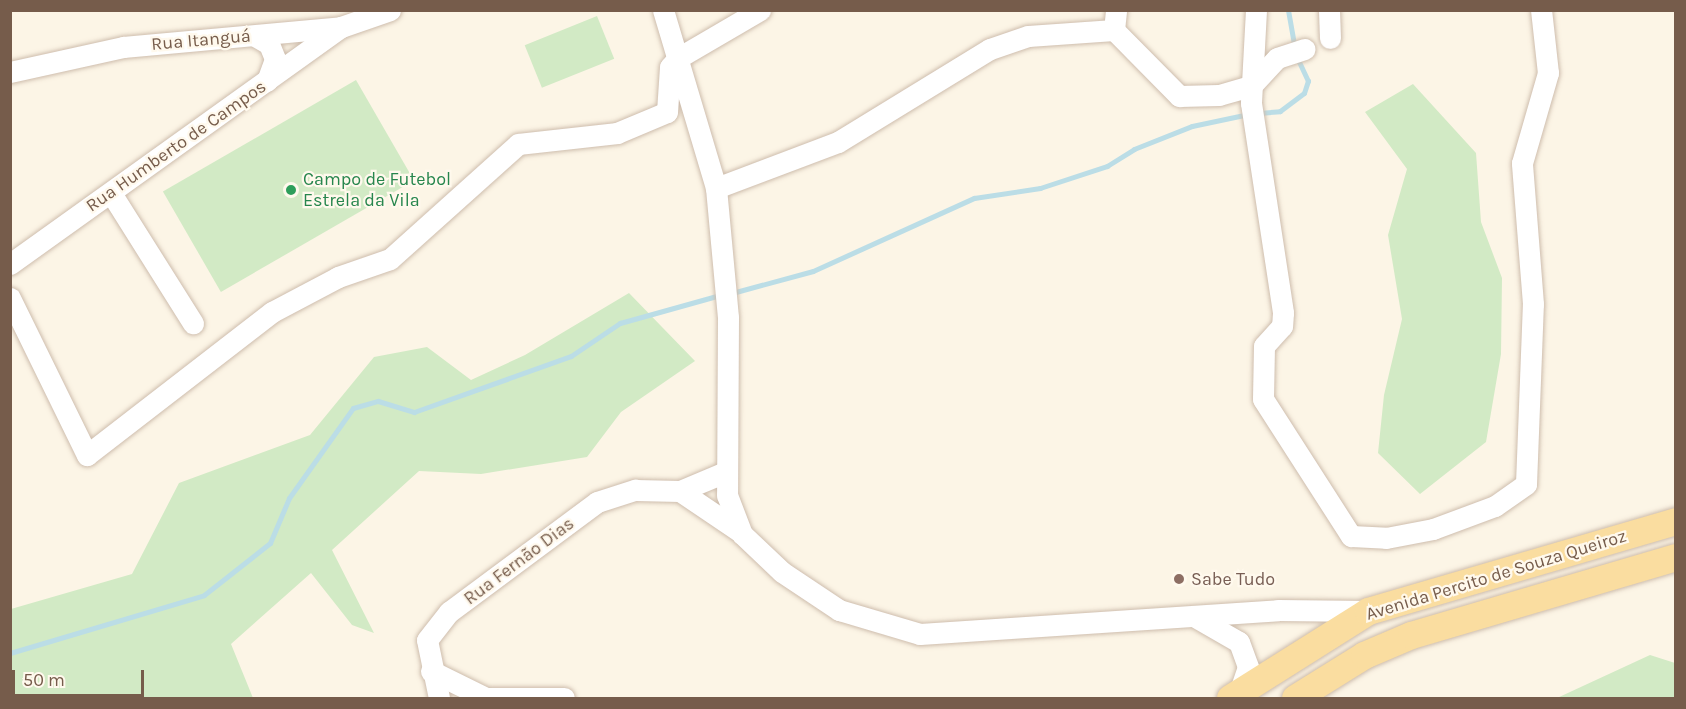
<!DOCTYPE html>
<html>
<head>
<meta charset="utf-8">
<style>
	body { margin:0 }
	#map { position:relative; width:1686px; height:709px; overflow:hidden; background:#fcf5e6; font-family:Karla,sans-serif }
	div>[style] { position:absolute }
	.green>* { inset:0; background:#d2eac5; transform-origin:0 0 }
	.stream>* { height:5px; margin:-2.5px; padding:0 2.5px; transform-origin:2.5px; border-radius:2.5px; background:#bbdde6 }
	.roads { filter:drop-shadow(0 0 2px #cebdad) drop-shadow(0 0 2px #cebdad) }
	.minor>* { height:21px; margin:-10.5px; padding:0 10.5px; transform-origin:10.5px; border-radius:10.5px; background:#fff }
	.major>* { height:27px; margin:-13.5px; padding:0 13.5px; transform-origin:13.5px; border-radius:13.5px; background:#fadda0 }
	.dots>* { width:16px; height:16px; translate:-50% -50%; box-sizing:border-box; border:3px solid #fff9ed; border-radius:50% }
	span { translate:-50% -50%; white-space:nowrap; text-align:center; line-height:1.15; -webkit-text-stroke:4.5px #fff9ed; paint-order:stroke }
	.street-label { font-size:18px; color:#765c4b }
	.leisure-label { font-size:18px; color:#27864d }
	.left { translate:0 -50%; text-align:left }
	.education-label { font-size:18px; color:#785e54 }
	.frame { position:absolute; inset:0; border:12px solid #765c4b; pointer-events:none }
	.scale { position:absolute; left:12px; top:670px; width:132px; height:27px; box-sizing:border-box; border:3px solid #765c4b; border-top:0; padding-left:8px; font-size:18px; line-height:21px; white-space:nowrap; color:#765c4b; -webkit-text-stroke:4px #fff9ed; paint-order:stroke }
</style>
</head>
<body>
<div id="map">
	<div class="green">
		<i style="left:597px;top:16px;width:46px;height:78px;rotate:68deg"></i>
		<i style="left:356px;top:80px;width:116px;height:223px;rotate:60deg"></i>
		<i style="clip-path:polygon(1413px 84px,1476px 153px,1481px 222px,1502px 278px,1501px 354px,1486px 442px,1420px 494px,1378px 453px,1384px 395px,1402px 319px,1388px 235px,1407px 169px,1365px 112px)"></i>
		<i style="clip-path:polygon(629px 293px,695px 361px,621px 412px,587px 457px,481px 474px,419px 471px,332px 550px,374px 633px,352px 625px,311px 573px,231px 644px,253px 698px,11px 698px,11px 609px,132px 574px,179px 483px,310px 435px,374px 357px,427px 347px,471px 380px,525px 355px)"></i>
		<i style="clip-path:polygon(1650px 655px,1675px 663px,1675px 698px,1557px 698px)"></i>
	</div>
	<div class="stream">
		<i style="left:1288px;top:10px;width:39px;rotate:80deg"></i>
		<i style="left:1259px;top:113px;width:21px;rotate:-5deg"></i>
		<i style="left:1280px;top:111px;width:30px;rotate:-37deg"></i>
		<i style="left:1304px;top:93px;width:13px;rotate:-72deg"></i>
		<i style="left:1308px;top:81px;width:26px;rotate:-115deg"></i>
		<i style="left:732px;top:293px;width:84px;rotate:-15.2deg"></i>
		<i style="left:813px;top:271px;width:177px;rotate:-24.4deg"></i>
		<i style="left:974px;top:198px;width:67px;rotate:-8.6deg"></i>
		<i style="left:1040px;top:188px;width:71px;rotate:-18.2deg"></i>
		<i style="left:1107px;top:166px;width:32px;rotate:-32deg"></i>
		<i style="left:1134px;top:149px;width:62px;rotate:-21.6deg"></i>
		<i style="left:1192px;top:126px;width:58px;rotate:-11.9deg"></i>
		<i style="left:10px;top:653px;width:202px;rotate:-16.6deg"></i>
		<i style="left:204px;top:595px;width:84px;rotate:-38.2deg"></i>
		<i style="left:270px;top:543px;width:49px;rotate:-67.1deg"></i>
		<i style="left:289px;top:498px;width:110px;rotate:-54.6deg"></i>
		<i style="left:353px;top:408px;width:26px;rotate:-16deg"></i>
		<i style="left:378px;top:401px;width:38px;rotate:17deg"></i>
		<i style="left:414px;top:412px;width:167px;rotate:-19.6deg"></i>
		<i style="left:571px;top:356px;width:59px;rotate:-34deg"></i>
		<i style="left:620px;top:323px;width:104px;rotate:-15.6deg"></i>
	</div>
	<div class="roads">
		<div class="minor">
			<i style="left:663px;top:10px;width:186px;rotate:73.4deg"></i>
			<i style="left:716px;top:188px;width:130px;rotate:84.7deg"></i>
			<i style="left:728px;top:317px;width:178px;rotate:90.3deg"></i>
			<i style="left:727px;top:495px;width:42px;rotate:69deg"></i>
			<i style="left:742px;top:534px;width:55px;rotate:43.5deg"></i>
			<i style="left:782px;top:572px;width:69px;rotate:33.7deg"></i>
			<i style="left:839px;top:610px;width:84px;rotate:16.5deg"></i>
			<i style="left:920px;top:634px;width:359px;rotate:-3.8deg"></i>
			<i style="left:1278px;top:610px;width:90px;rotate:0.6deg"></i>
			<i style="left:1256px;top:10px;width:93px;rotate:93.1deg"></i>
			<i style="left:1251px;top:103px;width:212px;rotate:81.3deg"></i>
			<i style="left:1283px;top:313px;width:13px;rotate:94deg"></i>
			<i style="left:1282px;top:326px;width:27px;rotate:132deg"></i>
			<i style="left:1264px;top:346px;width:53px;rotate:91.1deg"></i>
			<i style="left:1263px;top:399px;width:163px;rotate:57.3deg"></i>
			<i style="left:1351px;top:536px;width:35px;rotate:3deg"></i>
			<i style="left:1386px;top:538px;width:48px;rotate:-10.8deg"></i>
			<i style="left:1433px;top:529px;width:66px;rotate:-20.4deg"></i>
			<i style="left:1495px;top:506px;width:38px;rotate:-35deg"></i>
			<i style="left:1526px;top:484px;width:180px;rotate:-87.8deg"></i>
			<i style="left:1533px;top:304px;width:141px;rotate:-94.5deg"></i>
			<i style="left:1522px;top:163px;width:94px;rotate:-73.9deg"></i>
			<i style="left:1548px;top:73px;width:63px;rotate:-96.3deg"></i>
			<i style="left:1329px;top:10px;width:28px;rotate:88deg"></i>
			<i style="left:1114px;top:30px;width:93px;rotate:45.4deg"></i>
			<i style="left:1179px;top:96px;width:40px;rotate:-1.4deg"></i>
			<i style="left:1219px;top:95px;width:33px;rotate:-16deg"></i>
			<i style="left:1251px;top:86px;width:38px;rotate:-47deg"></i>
			<i style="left:1277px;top:58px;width:29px;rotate:-18deg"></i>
			<i style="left:255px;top:36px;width:16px;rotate:30deg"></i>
			<i style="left:269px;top:44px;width:16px;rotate:68deg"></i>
			<i style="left:275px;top:59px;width:23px;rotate:110deg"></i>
			<i style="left:10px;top:72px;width:116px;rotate:-12.5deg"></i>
			<i style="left:123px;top:47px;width:219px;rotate:-5.2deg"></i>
			<i style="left:341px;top:27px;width:52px;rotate:-19.1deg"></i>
			<i style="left:716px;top:188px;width:130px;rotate:-20.7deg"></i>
			<i style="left:838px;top:142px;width:178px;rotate:-31.5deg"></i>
			<i style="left:990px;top:49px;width:40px;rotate:-18.9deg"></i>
			<i style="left:1028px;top:36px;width:86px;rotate:-4deg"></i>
			<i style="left:1114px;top:30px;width:20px;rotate:-84deg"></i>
			<i style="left:111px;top:193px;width:154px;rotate:57.8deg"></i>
			<i style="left:10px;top:264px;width:407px;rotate:-35.6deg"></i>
			<i style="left:10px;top:298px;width:175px;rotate:63.9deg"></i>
			<i style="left:87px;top:455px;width:234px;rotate:-37.7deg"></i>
			<i style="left:272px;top:312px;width:75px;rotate:-27.9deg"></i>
			<i style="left:338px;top:277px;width:55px;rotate:-19.1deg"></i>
			<i style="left:390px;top:259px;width:172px;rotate:-41.9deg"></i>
			<i style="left:518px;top:144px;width:100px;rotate:-6.3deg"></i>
			<i style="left:617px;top:133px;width:54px;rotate:-22.8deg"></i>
			<i style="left:667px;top:112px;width:45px;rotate:-86.2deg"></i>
			<i style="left:670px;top:67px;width:12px;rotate:-48deg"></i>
			<i style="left:678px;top:58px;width:95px;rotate:-30.3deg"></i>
			<i style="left:723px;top:473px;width:47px;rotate:157.3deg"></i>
			<i style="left:680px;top:491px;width:71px;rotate:34.1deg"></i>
			<i style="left:1197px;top:618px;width:48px;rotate:29.7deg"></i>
			<i style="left:1239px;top:642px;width:27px;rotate:70deg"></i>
			<i style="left:1248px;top:667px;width:24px;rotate:109deg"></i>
			<i style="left:431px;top:671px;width:61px;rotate:26.1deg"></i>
			<i style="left:439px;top:698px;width:59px;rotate:-101.7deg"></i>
			<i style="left:427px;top:640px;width:36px;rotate:-52deg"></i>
			<i style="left:449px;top:612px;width:184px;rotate:-36.6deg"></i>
			<i style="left:597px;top:502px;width:40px;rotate:-18deg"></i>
			<i style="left:635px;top:490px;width:45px;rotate:1.3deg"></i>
			<i style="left:483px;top:698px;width:81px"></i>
		</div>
		<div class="major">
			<i style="left:1230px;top:698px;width:163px;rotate:-32.2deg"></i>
			<i style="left:1368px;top:611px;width:321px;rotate:-16.3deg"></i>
			<i style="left:1295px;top:698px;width:81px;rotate:-31.9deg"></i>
			<i style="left:1364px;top:655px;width:51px;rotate:-23.1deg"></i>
			<i style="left:1411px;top:635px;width:276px;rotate:-16.4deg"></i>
		</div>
	</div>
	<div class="dots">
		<i style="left:291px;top:190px;background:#2e9e5b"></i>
		<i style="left:1179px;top:579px;background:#8d6e63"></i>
	</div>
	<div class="street-label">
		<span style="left:201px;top:40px;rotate:-5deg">Rua Itanguá</span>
		<span style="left:176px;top:146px;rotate:-35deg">Rua Humberto de Campos</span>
		<span style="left:519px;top:561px;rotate:-37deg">Rua Fernão Dias</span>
		<span style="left:1496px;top:575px;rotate:-17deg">Avenida Percito de Souza Queiroz</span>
	</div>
	<div class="leisure-label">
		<span class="left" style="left:303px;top:190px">Campo de Futebol<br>Estrela da Vila</span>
	</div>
	<div class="education-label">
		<span class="left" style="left:1191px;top:579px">Sabe Tudo</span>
	</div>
	<div class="frame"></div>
	<div class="scale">50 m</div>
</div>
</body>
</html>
